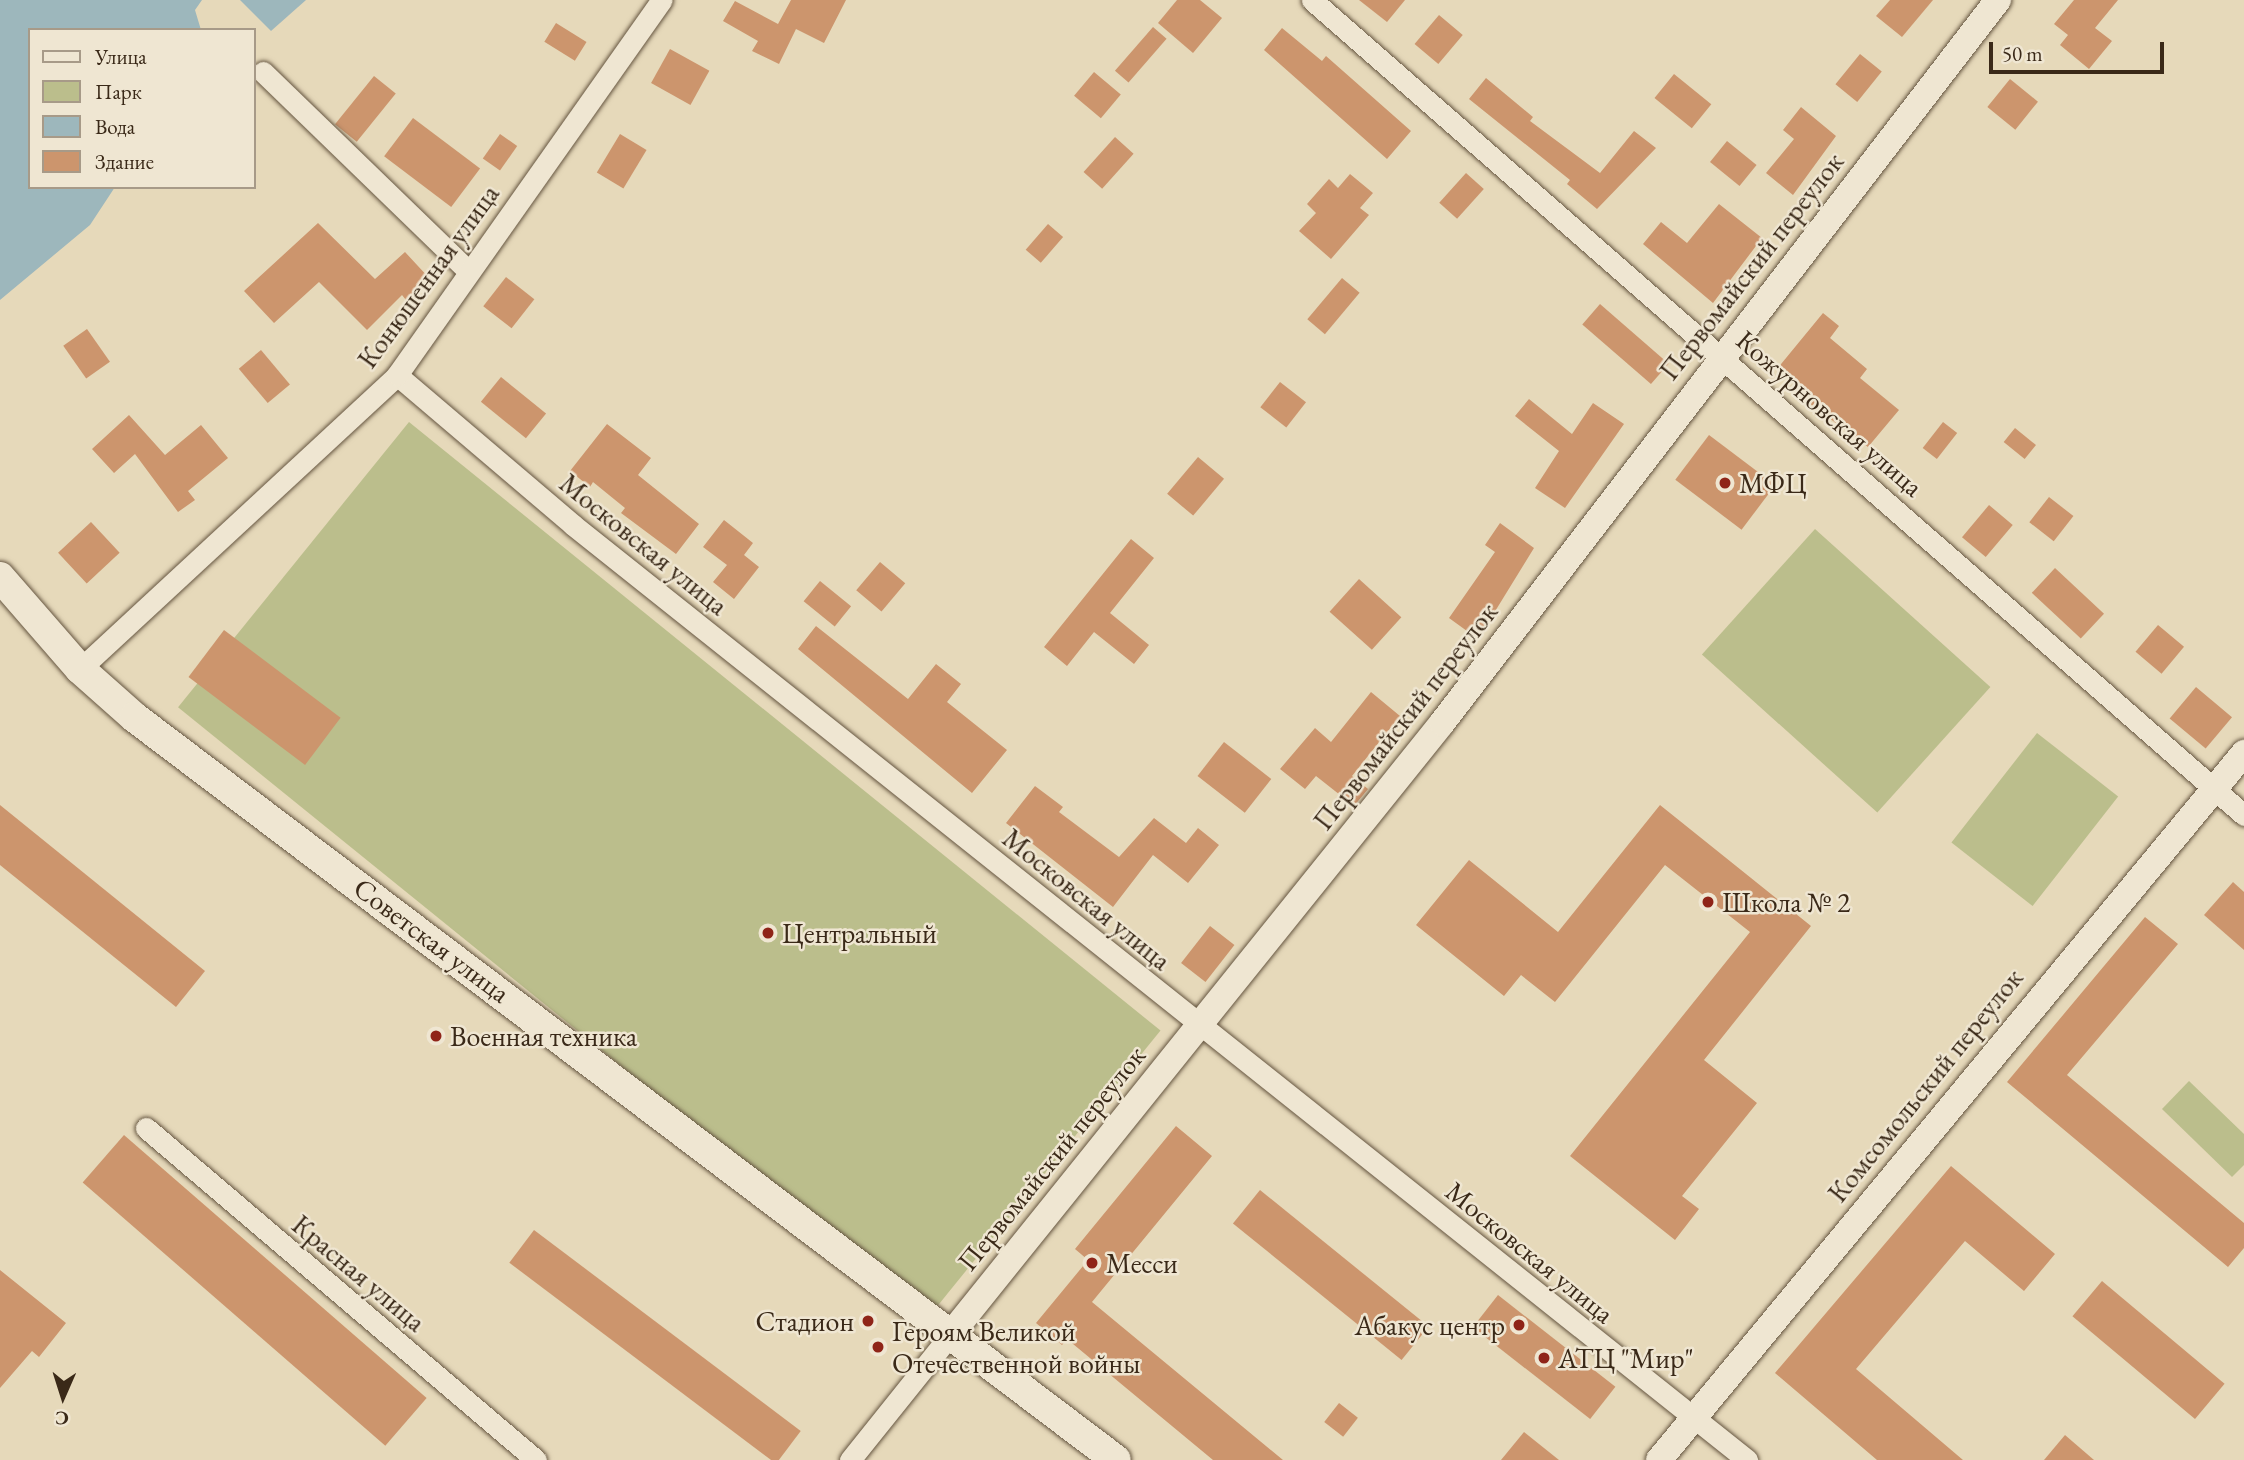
<!DOCTYPE html>
<html>
<head>
<meta charset="utf-8">
<style>
	body { margin:0 }
	#map { position:relative; width:2244px; height:1460px; overflow:hidden; background:#e6d9ba; font-family:"EB Garamond",serif }
	div>[style] { position:absolute }
	.green>* { inset:0; background:#bbbe8c; transform-origin:0 0 }
	.water>* { inset:0; background:#9db7bc }
	.building>* { inset:0; background:#cc956d; transform-origin:0 0 }
	.roads { filter:drop-shadow(0 0 2px #655540) drop-shadow(0 0 2px #655540) }
	.minor>* { height:21px; margin:-10.5px; padding:0 10.5px; transform-origin:10.5px; border-radius:10.5px; background:#efe6d2 }
	.tertiary>* { height:26px; margin:-13px; padding:0 13px; transform-origin:13px; border-radius:13px; background:#efe6d2 }
	.secondary>* { height:30px; margin:-15px; padding:0 15px; transform-origin:15px; border-radius:15px; background:#efe6d2 }
	.dots>* { width:19px; height:19px; translate:-50% -50%; box-sizing:border-box; border:4px solid #efe6d2; border-radius:50% }
	span { translate:-50% -50%; white-space:nowrap; text-align:center; line-height:1.15; -webkit-text-stroke:5px #efe6d2; paint-order:stroke }
	.street-label { font-size:28px; color:#3a2918 }
	.poi-label { font-size:28px; color:#3a2918 }
	.left { translate:0 -50%; text-align:left }
	.right { translate:-100% -50%; text-align:right }
	.legend { position:absolute; left:28px; top:28px; width:228px; height:161px; box-sizing:border-box; background:#efe6d2; border:2px solid #a79a88; margin:0; padding:9px 12px; list-style:none; font-size:21px; color:#3a2918 }
	.legend li { display:flex; align-items:center; gap:14px; height:35px }
	.legend b { width:35px; border:2px solid #a79a88 }
	.north { position:absolute; left:28px; top:1362px; width:70px; height:70px; -webkit-text-stroke:5px #efe6d2; paint-order:stroke; rotate:183deg; font-size:19px; font-weight:700; line-height:28px; text-align:center; color:#3a2918 }
	.north::after { content:''; display:block; margin:auto; width:24px; height:32px; background:#3a2918; clip-path:polygon(50% 0,100% 100%,50% 72%,0 100%) }
	.scale { position:absolute; left:1989px; top:42px; width:175px; height:32px; box-sizing:border-box; border:4px solid #3a2918; border-top:0; padding-left:9px; font-size:21px; line-height:24px; white-space:nowrap; color:#3a2918; -webkit-text-stroke:5px #efe6d2; paint-order:stroke }
</style>
</head>
<body>
<div id="map">
	<div class="green">
		<i style="left:409px;top:422px;width:967px;height:367px;rotate:39deg"></i>
		<i style="left:1815px;top:529px;width:236px;height:169px;rotate:42deg"></i>
		<i style="left:2037px;top:733px;width:103px;height:139px;rotate:38deg"></i>
		<i style="clip-path:polygon(2189px 1081px,2244px 1134px,2244px 1165px,2232px 1177px,2162px 1109px)"></i>
	</div>
	<div class="water">
		<i style="clip-path:polygon(0 0,202px 0,195px 10px,201px 30px,30px 30px,30px 187px,115px 187px,90px 225px,0 300px)"></i>
		<i style="clip-path:polygon(240px 0,306px 0,271px 31px)"></i>
	</div>
	<div class="building">
		<i style="clip-path:polygon(791px 0,846px 0,824px 43px,796px 29px,779px 64px,752px 51px,758px 41px,723px 21px,735px 1px,778px 24px)"></i>
		<i style="clip-path:polygon(1177px 0,1200px 0,1222px 18px,1193px 53px,1158px 23px)"></i>
		<i style="clip-path:polygon(1359px 0,1405px 0,1387px 22px)"></i>
		<i style="clip-path:polygon(1890px 0,1933px 0,1902px 37px,1876px 16px)"></i>
		<i style="clip-path:polygon(2074px 0,2118px 0,2095px 28px,2112px 41px,2089px 69px,2060px 45px,2068px 35px,2054px 24px)"></i>
		<i style="left:1439px;top:15px;width:31px;height:38px;rotate:40deg"></i>
		<i style="left:556px;top:23px;width:36px;height:22px;rotate:32deg"></i>
		<i style="left:1153px;top:27px;width:18px;height:58px;rotate:41deg"></i>
		<i style="clip-path:polygon(1282px 28px,1322px 61px,1326px 56px,1411px 131px,1387px 159px,1264px 50px)"></i>
		<i style="left:670px;top:49px;width:45px;height:39px;rotate:29deg"></i>
		<i style="left:1860px;top:54px;width:28px;height:39px;rotate:39deg"></i>
		<i style="left:1094px;top:72px;width:35px;height:31px;rotate:40deg"></i>
		<i style="left:1674px;top:74px;width:48px;height:31px;rotate:39deg"></i>
		<i style="left:374px;top:76px;width:28px;height:62px;rotate:39deg"></i>
		<i style="clip-path:polygon(1486px 78px,1533px 117px,1530px 121px,1600px 173px,1634px 131px,1656px 148px,1597px 209px,1567px 184px,1570px 180px,1469px 99px)"></i>
		<i style="left:2010px;top:79px;width:36px;height:36px;rotate:39deg"></i>
		<i style="clip-path:polygon(1801px 107px,1836px 136px,1793px 195px,1766px 173px,1794px 139px,1783px 130px)"></i>
		<i style="left:413px;top:118px;width:84px;height:48px;rotate:37deg"></i>
		<i style="left:500px;top:134px;width:21px;height:30px;rotate:35deg"></i>
		<i style="left:620px;top:134px;width:31px;height:45px;rotate:31deg"></i>
		<i style="left:1115px;top:137px;width:25px;height:47px;rotate:42deg"></i>
		<i style="left:1727px;top:141px;width:38px;height:27px;rotate:39deg"></i>
		<i style="left:1466px;top:173px;width:24px;height:40px;rotate:42deg"></i>
		<i style="clip-path:polygon(1350px 174px,1373px 193px,1360px 208px,1369px 215px,1331px 259px,1299px 231px,1316px 213px,1307px 204px,1329px 179px,1338px 188px)"></i>
		<i style="clip-path:polygon(1719px 204px,1762px 238px,1713px 303px,1643px 244px,1661px 222px,1687px 243px)"></i>
		<i style="clip-path:polygon(318px 223px,375px 279px,405px 252px,430px 279px,406px 300px,402px 295px,367px 330px,319px 282px,274px 323px,244px 291px)"></i>
		<i style="left:1048px;top:224px;width:20px;height:34px;rotate:41deg"></i>
		<i style="left:506px;top:277px;width:36px;height:37px;rotate:38deg"></i>
		<i style="left:1342px;top:278px;width:23px;height:54px;rotate:40deg"></i>
		<i style="left:1600px;top:304px;width:91px;height:27px;rotate:41deg"></i>
		<i style="clip-path:polygon(1823px 313px,1839px 326px,1830px 338px,1867px 369px,1860px 378px,1899px 410px,1868px 447px,1805px 400px,1809px 395px,1777px 369px)"></i>
		<i style="left:87px;top:329px;width:40px;height:29px;rotate:55deg"></i>
		<i style="left:261px;top:350px;width:45px;height:29px;rotate:50deg"></i>
		<i style="left:501px;top:377px;width:58px;height:32px;rotate:39deg"></i>
		<i style="left:1280px;top:382px;width:33px;height:32px;rotate:38deg"></i>
		<i style="clip-path:polygon(1529px 399px,1572px 434px,1593px 403px,1624px 424px,1565px 508px,1535px 488px,1559px 451px,1515px 416px)"></i>
		<i style="clip-path:polygon(129px 415px,165px 455px,201px 425px,228px 458px,188px 491px,195px 500px,178px 512px,135px 454px,114px 473px,92px 449px)"></i>
		<i style="left:1943px;top:422px;width:18px;height:33px;rotate:38deg"></i>
		<i style="clip-path:polygon(607px 424px,651px 458px,638px 475px,699px 524px,676px 554px,621px 513px,625px 508px,593px 482px,590px 487px,570px 471px)"></i>
		<i style="left:2015px;top:428px;width:27px;height:18px;rotate:39deg"></i>
		<i style="left:1709px;top:435px;width:83px;height:56px;rotate:37deg"></i>
		<i style="left:1198px;top:457px;width:34px;height:48px;rotate:40deg"></i>
		<i style="left:2049px;top:497px;width:31px;height:32px;rotate:38deg"></i>
		<i style="left:1989px;top:505px;width:31px;height:42px;rotate:40deg"></i>
		<i style="clip-path:polygon(724px 520px,753px 543px,744px 555px,759px 567px,734px 599px,713px 582px,727px 565px,703px 547px)"></i>
		<i style="left:91px;top:522px;width:42px;height:45px;rotate:47deg"></i>
		<i style="clip-path:polygon(1500px 523px,1534px 548px,1478px 639px,1449px 618px,1495px 552px,1485px 545px)"></i>
		<i style="clip-path:polygon(1131px 539px,1154px 558px,1110px 613px,1149px 645px,1134px 664px,1094px 632px,1067px 666px,1044px 647px)"></i>
		<i style="left:880px;top:562px;width:33px;height:37px;rotate:40deg"></i>
		<i style="left:2055px;top:568px;width:67px;height:34px;rotate:43deg"></i>
		<i style="left:1359px;top:579px;width:57px;height:44px;rotate:42deg"></i>
		<i style="left:820px;top:581px;width:40px;height:26px;rotate:39deg"></i>
		<i style="left:2158px;top:625px;width:34px;height:35px;rotate:40deg"></i>
		<i style="clip-path:polygon(816px 626px,908px 699px,936px 664px,961px 684px,947px 702px,1007px 750px,972px 793px,798px 649px)"></i>
		<i style="left:224px;top:630px;width:146px;height:59px;rotate:37deg"></i>
		<i style="left:2196px;top:687px;width:47px;height:41px;rotate:40deg"></i>
		<i style="clip-path:polygon(1371px 692px,1400px 716px,1352px 776px,1368px 789px,1354px 806px,1316px 776px,1305px 789px,1280px 769px,1315px 728px,1331px 742px)"></i>
		<i style="left:1224px;top:742px;width:60px;height:43px;rotate:38deg"></i>
		<i style="clip-path:polygon(1035px 786px,1063px 807px,1059px 812px,1119px 857px,1154px 818px,1186px 843px,1198px 828px,1219px 845px,1188px 883px,1153px 855px,1113px 907px,1006px 823px)"></i>
		<i style="clip-path:polygon(0 805px,205px 971px,176px 1007px,0 865px)"></i>
		<i style="clip-path:polygon(1660px 805px,1811px 926px,1704px 1060px,1757px 1103px,1682px 1196px,1699px 1209px,1675px 1240px,1570px 1156px,1750px 932px,1665px 865px,1555px 1002px,1521px 975px,1504px 996px,1416px 925px,1469px 860px,1558px 932px)"></i>
		<i style="clip-path:polygon(2233px 882px,2244px 892px,2244px 950px,2204px 915px)"></i>
		<i style="clip-path:polygon(2145px 917px,2178px 944px,2067px 1075px,2244px 1223px,2244px 1248px,2228px 1267px,2007px 1082px)"></i>
		<i style="left:1210px;top:926px;width:31px;height:47px;rotate:38deg"></i>
		<i style="clip-path:polygon(1176px 1126px,1212px 1156px,1092px 1302px,1283px 1460px,1213px 1460px,1067px 1339px,1062px 1345px,1036px 1323px,1088px 1260px,1075px 1249px)"></i>
		<i style="left:124px;top:1135px;width:401px;height:63px;rotate:41deg"></i>
		<i style="clip-path:polygon(1951px 1166px,2055px 1254px,2024px 1291px,1965px 1241px,1856px 1369px,1963px 1460px,1877px 1460px,1775px 1373px)"></i>
		<i style="left:1260px;top:1190px;width:217px;height:43px;rotate:39deg"></i>
		<i style="left:534px;top:1230px;width:334px;height:41px;rotate:37deg"></i>
		<i style="clip-path:polygon(0 1270px,66px 1323px,39px 1357px,32px 1351px,0 1388px)"></i>
		<i style="left:2102px;top:1281px;width:160px;height:46px;rotate:40deg"></i>
		<i style="left:1498px;top:1295px;width:149px;height:41px;rotate:38deg"></i>
		<i style="left:1339px;top:1403px;width:24px;height:24px;rotate:38deg"></i>
		<i style="clip-path:polygon(1524px 1432px,1559px 1460px,1501px 1460px)"></i>
		<i style="clip-path:polygon(2065px 1435px,2094px 1460px,2044px 1460px)"></i>
	</div>
	<div class="roads">
		<div class="minor">
			<i style="left:1312px;top:0;width:1238px;rotate:41.17deg"></i>
			<i style="left:263px;top:72px;width:286px;rotate:44.1deg"></i>
			<i style="left:397px;top:375px;width:231px;rotate:40.4deg"></i>
			<i style="left:573px;top:525px;width:1501px;rotate:38.53deg"></i>
			<i style="left:80px;top:669px;width:432px;rotate:-42.8deg"></i>
			<i style="left:397px;top:375px;width:459px;rotate:-54.8deg"></i>
			<i style="left:146px;top:1128px;width:512px;rotate:40.41deg"></i>
			<i style="left:850px;top:1460px;width:161px;rotate:-51.3deg"></i>
		</div>
		<div class="tertiary">
			<i style="left:951px;top:1334px;width:784px;rotate:-51.21deg"></i>
			<i style="left:1442px;top:723px;width:912px;rotate:-52.44deg"></i>
			<i style="left:1659px;top:1460px;width:918px;rotate:-50.39deg"></i>
		</div>
		<div class="secondary">
			<i style="left:0;top:577px;width:122px;rotate:49deg"></i>
			<i style="left:80px;top:669px;width:72px;rotate:41.6deg"></i>
			<i style="left:134px;top:717px;width:1231px;rotate:37.11deg"></i>
		</div>
	</div>
	<div class="dots">
		<i style="left:1725px;top:483px;background:#8f2418"></i>
		<i style="left:1708px;top:902px;background:#8f2418"></i>
		<i style="left:768px;top:933px;background:#8f2418"></i>
		<i style="left:436px;top:1036px;background:#8f2418"></i>
		<i style="left:1092px;top:1263px;background:#8f2418"></i>
		<i style="left:868px;top:1321px;background:#8f2418"></i>
		<i style="left:1519px;top:1325px;background:#8f2418"></i>
		<i style="left:878px;top:1347px;background:#8f2418"></i>
		<i style="left:1544px;top:1358px;background:#8f2418"></i>
	</div>
	<div class="street-label">
		<span style="left:1751px;top:266px;rotate:-52deg">Первомайский переулок</span>
		<span style="left:428px;top:276px;rotate:-54deg">Конюшенная улица</span>
		<span style="left:1830px;top:413px;rotate:41deg">Кожурновская улица</span>
		<span style="left:644px;top:544px;rotate:39deg">Московская улица</span>
		<span style="left:1405px;top:716px;rotate:-52deg">Первомайский переулок</span>
		<span style="left:1087px;top:899px;rotate:39deg">Московская улица</span>
		<span style="left:432px;top:940px;rotate:37deg">Советская улица</span>
		<span style="left:1925px;top:1085px;rotate:-51deg">Комсомольский переулок</span>
		<span style="left:1051px;top:1158px;rotate:-51deg">Первомайский переулок</span>
		<span style="left:1530px;top:1252px;rotate:39deg">Московская улица</span>
		<span style="left:359px;top:1273px;rotate:40deg">Красная улица</span>
	</div>
	<div class="poi-label">
		<span class="left" style="left:1739px;top:483px">МФЦ</span>
		<span class="left" style="left:1722px;top:902px">Школа № 2</span>
		<span class="left" style="left:782px;top:933px">Центральный</span>
		<span class="left" style="left:450px;top:1036px">Военная техника</span>
		<span class="left" style="left:1106px;top:1263px">Месси</span>
		<span class="right" style="left:854px;top:1321px">Стадион</span>
		<span class="right" style="left:1505px;top:1325px">Абакус центр</span>
		<span class="left" style="left:892px;top:1347px">Героям Великой<br>Отечественной войны</span>
		<span class="left" style="left:1558px;top:1358px">АТЦ "Мир"</span>
	</div>
	<ul class="legend">
	<li><b style="height:9px;background:#efe6d2"></b>Улица</li>
	<li><b style="height:19px;background:#bbbe8c"></b>Парк</li>
	<li><b style="height:19px;background:#9db7bc"></b>Вода</li>
	<li><b style="height:19px;background:#cc956d"></b>Здание</li>
	</ul>
	<div class="north">С</div>
	<div class="scale">50 m</div>
</div>
</body>
</html>
